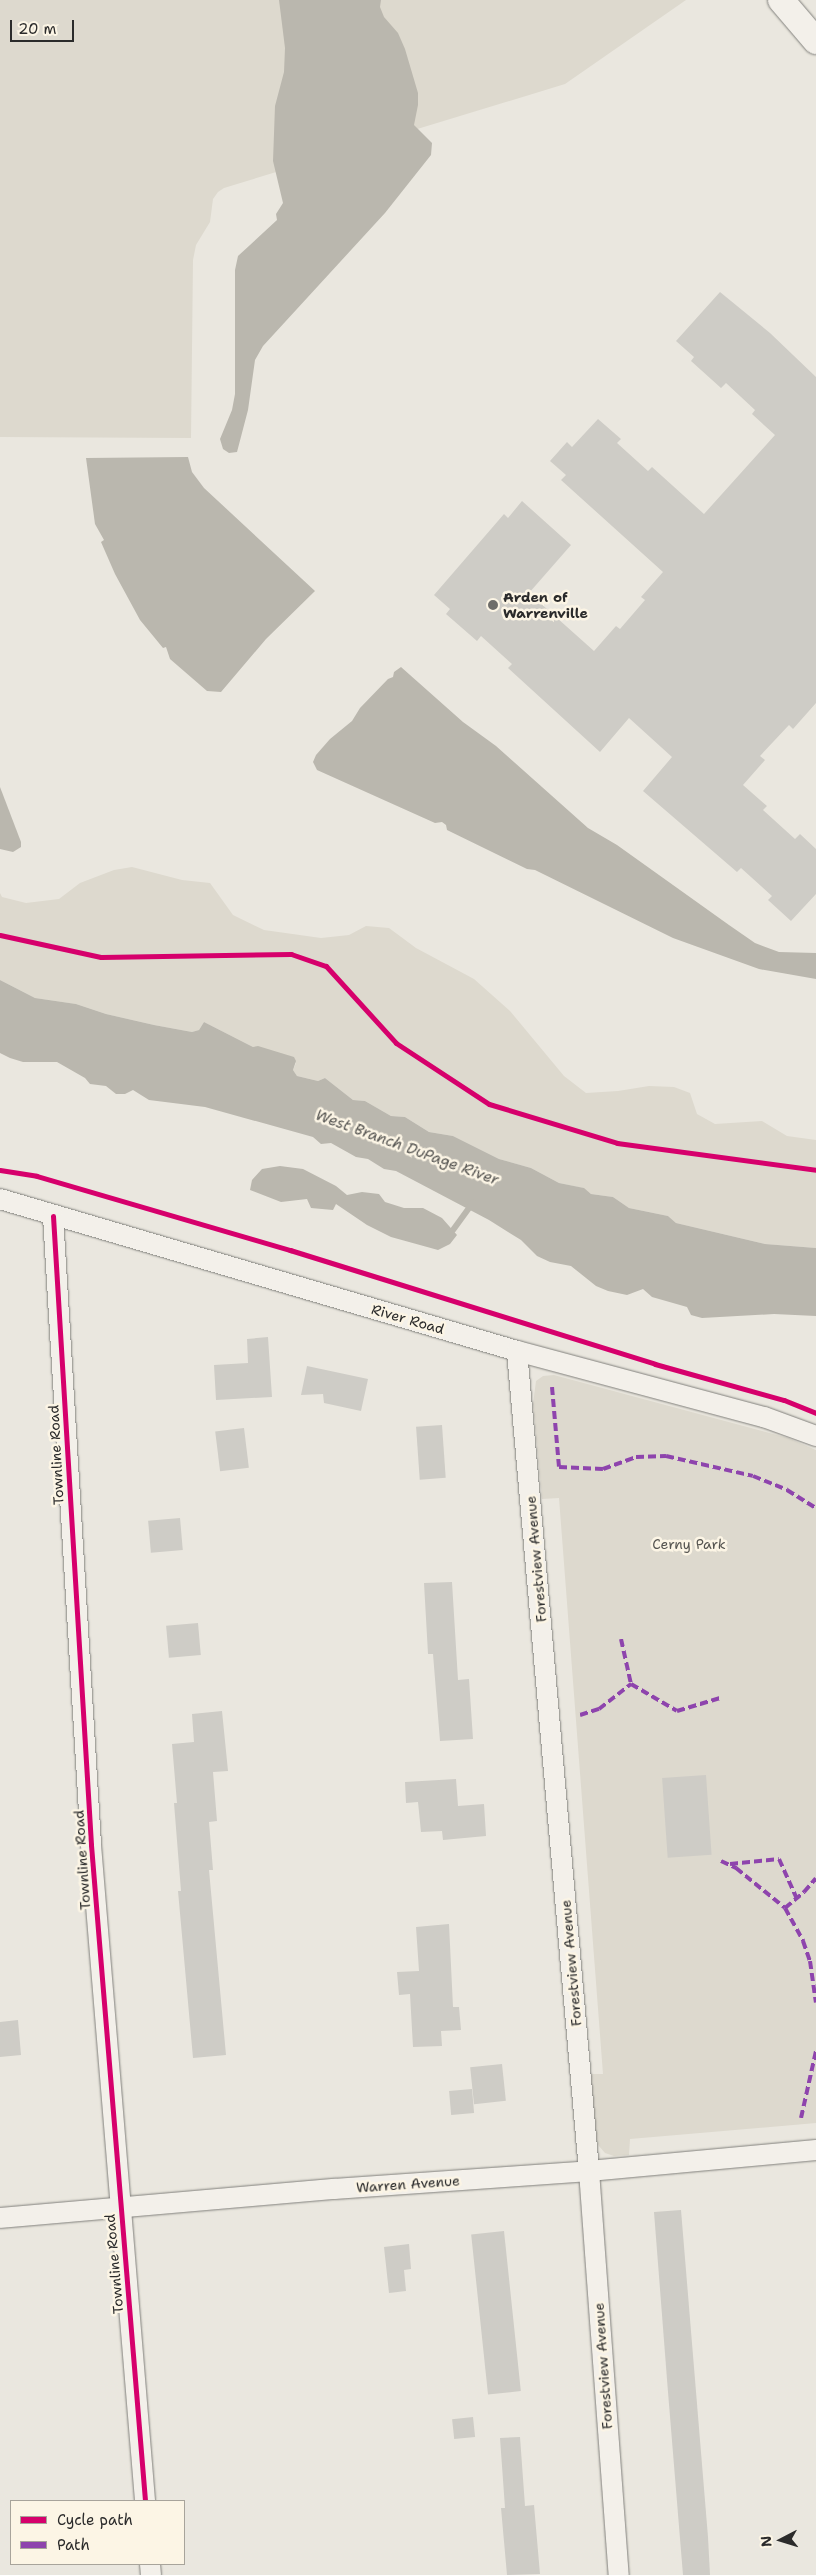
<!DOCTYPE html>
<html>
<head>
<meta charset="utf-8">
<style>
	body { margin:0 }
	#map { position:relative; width:816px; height:2575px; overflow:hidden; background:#eae7df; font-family:"Shantell Sans",sans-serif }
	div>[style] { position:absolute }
	.built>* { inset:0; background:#ddd9ce }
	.water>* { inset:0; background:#bab7ae }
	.stream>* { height:6px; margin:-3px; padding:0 3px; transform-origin:3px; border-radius:3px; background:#bab7ae }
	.building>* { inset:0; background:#ceccc6; transform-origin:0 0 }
	.roads { filter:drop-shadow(0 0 1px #81807c) drop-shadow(0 0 1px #81807c) }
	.minor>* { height:20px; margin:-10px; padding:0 10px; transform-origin:10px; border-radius:10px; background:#f3f0ea }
	.major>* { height:26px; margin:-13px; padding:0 13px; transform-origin:13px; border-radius:13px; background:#f3f0ea }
	.quiet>* { height:4px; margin-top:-2px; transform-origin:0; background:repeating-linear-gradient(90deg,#8e44ad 0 8px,transparent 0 12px) }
	.cycleway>* { height:5px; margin:-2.5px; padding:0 2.5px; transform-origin:2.5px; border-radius:2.5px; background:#d6006c }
	.dots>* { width:14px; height:14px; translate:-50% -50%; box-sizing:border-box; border:2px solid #fcf5e5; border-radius:50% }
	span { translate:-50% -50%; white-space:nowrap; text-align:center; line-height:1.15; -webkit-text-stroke:5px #fcf5e5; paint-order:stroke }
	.poi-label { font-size:14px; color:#2b2b2b; font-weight:700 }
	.left { translate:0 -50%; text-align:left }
	.street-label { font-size:14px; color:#2b2b2b }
	.park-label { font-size:14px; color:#555450 }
	.water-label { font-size:15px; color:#565552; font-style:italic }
	.legend { position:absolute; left:10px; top:2500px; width:175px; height:65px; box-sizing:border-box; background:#fcf5e5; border:1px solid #a8a49b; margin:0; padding:6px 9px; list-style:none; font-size:15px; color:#2b2b2b }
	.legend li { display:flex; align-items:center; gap:10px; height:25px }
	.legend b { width:25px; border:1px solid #a8a49b }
	.north { position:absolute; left:756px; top:2515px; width:50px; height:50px; -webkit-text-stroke:4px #fcf5e5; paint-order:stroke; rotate:265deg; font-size:14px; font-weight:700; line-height:20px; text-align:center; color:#2b2b2b }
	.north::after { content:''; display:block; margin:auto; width:18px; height:22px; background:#2b2b2b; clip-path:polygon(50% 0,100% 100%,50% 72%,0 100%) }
	.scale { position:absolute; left:10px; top:20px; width:64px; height:22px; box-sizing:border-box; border:2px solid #2b2b2b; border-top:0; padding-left:6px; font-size:15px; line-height:18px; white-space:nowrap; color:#2b2b2b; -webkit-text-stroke:4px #fcf5e5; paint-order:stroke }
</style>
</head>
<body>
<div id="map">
	<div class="built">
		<i style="clip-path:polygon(0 0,686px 0,565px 84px,224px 188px,218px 192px,213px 199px,210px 222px,196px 245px,193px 260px,191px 438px,0 437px)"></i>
		<i style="clip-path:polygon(132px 867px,182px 880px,210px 883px,233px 915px,264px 930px,321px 938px,349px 935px,366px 926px,389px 928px,416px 948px,474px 979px,510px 1011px,564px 1076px,586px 1093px,618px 1091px,649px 1086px,674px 1087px,690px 1093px,697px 1114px,715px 1124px,762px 1121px,787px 1136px,816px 1140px,816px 1248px,765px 1244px,676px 1223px,668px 1216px,629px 1208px,613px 1197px,591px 1194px,583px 1188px,559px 1183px,531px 1168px,499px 1159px,453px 1136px,429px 1132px,405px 1117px,391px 1116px,365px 1101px,353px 1100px,325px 1078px,318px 1081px,297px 1076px,293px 1070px,296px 1063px,253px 1047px,204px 1022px,199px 1030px,192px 1032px,154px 1025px,106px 1014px,76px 1004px,35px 998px,0 980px,0 893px,2px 897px,26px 903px,59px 899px,80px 883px,114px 870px)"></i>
		<i style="clip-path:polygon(554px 1375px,788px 1438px,816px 1450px,816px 2123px,630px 2139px,629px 2155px,614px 2156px,605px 2153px,599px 2146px,594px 2134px,589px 2074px,603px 2074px,559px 1498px,542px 1499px,533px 1404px,536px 1381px,543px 1376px)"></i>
	</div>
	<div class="water">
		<i style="clip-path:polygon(279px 0,381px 0,380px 7px,384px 17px,398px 33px,405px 49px,418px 93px,418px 105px,414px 125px,432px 143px,431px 155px,385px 213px,263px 346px,255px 360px,248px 410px,237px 452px,229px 453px,223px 449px,220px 439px,232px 410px,235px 394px,235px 270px,238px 256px,277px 220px,276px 214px,283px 203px,273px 161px,275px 106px,284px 72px,285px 48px)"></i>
		<i style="clip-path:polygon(188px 457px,192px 472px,204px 488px,315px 591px,266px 639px,221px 692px,207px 691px,170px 659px,166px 647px,163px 648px,140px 620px,115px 574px,101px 542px,104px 540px,95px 524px,86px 458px)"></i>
		<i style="clip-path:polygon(401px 667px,463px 722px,496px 746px,588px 828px,617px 845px,729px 925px,755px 943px,779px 952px,816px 953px,816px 979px,759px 969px,673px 938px,535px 870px,527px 869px,447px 830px,446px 825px,442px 822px,435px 823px,317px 770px,313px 762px,316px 755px,330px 739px,352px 721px,360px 708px,388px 679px,393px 677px,394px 672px)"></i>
		<i style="clip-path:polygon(0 787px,21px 842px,21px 847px,13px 852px,0 849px)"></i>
		<i style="clip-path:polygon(0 980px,35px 998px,76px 1004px,106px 1014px,154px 1025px,192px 1032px,199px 1030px,204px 1022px,253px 1047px,258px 1046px,294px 1057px,296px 1061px,293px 1070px,297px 1076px,318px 1081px,325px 1078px,353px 1100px,365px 1101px,391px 1116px,405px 1117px,429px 1132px,453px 1136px,499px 1159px,531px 1168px,559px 1183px,584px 1188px,591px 1194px,613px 1197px,629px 1208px,668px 1216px,676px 1223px,765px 1244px,816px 1248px,816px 1316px,774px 1314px,702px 1318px,691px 1315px,687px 1307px,652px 1297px,643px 1289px,627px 1295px,608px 1291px,596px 1286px,571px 1266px,550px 1262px,537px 1256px,521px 1240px,489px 1220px,396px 1171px,384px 1169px,368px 1159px,356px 1157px,331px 1143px,321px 1144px,313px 1137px,205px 1107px,149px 1100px,133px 1090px,125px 1094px,116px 1094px,106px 1086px,90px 1084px,85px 1078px,57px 1062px,23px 1062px,10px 1058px,0 1053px)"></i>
		<i style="clip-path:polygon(280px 1166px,303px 1169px,336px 1186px,347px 1195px,362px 1192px,379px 1194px,385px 1202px,404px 1208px,423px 1208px,442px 1218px,457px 1235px,450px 1244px,438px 1250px,391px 1237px,367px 1225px,336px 1204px,333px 1210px,311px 1208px,307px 1199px,281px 1202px,250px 1190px,252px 1180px,262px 1169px)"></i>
	</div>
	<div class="stream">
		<i style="left:453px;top:1230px;width:34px;rotate:-54deg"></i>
	</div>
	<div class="building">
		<i style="clip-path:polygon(720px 292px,770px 333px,816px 377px,816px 703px,793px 729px,789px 725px,760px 756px,765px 760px,743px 785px,767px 806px,763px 810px,795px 839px,800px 834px,816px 849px,816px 894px,791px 921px,768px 900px,772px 896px,741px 868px,737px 872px,643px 791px,672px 757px,629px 718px,600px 752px,508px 668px,512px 664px,481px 636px,477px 641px,446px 614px,450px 609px,434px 595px,504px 514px,508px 518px,522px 501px,571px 545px,529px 593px,594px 651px,616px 626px,620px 629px,645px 600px,641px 597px,663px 572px,561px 480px,566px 475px,550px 461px,567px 442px,572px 447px,598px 419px,621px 439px,617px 443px,648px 471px,652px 467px,704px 514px,775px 435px,752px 414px,755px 410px,726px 383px,721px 388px,691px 361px,694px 357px,676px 341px)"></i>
		<i style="clip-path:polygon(268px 1337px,272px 1397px,216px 1400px,214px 1365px,248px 1363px,247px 1339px)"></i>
		<i style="clip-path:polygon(307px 1366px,368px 1379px,361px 1411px,324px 1403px,323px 1394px,301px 1395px)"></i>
		<i style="left:442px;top:1425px;width:53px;height:26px;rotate:86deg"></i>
		<i style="left:244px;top:1428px;width:40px;height:29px;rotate:83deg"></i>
		<i style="left:180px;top:1518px;width:32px;height:32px;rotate:85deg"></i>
		<i style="clip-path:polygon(452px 1582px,458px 1680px,469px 1679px,473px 1739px,440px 1741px,433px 1654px,428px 1654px,424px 1583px)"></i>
		<i style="left:198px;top:1623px;width:32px;height:32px;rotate:85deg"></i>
		<i style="clip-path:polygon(222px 1711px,228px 1771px,213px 1772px,217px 1821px,209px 1822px,213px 1870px,209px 1870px,226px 2055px,193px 2058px,178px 1891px,181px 1891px,174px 1803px,177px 1803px,172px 1744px,194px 1742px,192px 1714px)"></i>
		<i style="left:706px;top:1775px;width:80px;height:44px;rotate:86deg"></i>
		<i style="clip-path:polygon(456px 1779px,458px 1806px,484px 1804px,486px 1836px,443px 1840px,442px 1831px,421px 1832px,418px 1802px,406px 1803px,405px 1782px)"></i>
		<i style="clip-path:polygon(449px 1924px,453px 2007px,459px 2007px,461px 2030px,441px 2031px,442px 2046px,413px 2047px,410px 1994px,399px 1995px,397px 1972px,419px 1971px,416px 1927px)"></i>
		<i style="clip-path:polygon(18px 2020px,21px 2055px,0 2057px,0 2022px)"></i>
		<i style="left:502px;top:2064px;width:37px;height:32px;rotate:84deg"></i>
		<i style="left:472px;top:2089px;width:24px;height:23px;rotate:85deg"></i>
		<i style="clip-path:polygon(681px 2210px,708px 2537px,710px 2575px,683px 2575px,668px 2392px,654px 2212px)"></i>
		<i style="left:504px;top:2231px;width:161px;height:33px;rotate:84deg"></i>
		<i style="clip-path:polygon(409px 2244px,411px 2269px,404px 2270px,406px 2291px,389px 2293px,384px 2247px)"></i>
		<i style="left:473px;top:2417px;width:20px;height:21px;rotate:84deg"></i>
		<i style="clip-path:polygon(520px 2437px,525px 2506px,534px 2505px,540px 2574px,507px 2575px,501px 2508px,505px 2508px,500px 2438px)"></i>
	</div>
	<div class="roads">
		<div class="minor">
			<i style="left:0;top:1199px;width:539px;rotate:16.38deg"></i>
			<i style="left:517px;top:1351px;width:256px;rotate:15deg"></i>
			<i style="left:764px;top:1417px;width:55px;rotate:20.1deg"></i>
			<i style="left:53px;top:1216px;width:630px;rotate:86.54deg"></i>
			<i style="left:91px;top:1845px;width:658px;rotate:85.29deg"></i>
			<i style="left:517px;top:1351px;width:823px;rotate:84.98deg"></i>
			<i style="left:589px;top:2171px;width:405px;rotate:85.8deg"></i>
			<i style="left:0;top:2218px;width:335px;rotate:-5deg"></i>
			<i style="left:334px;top:2189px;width:256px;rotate:-4deg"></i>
			<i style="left:589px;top:2171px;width:228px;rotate:-5.3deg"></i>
			<i style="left:150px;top:2564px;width:11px;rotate:85deg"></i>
		</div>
		<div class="major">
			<i style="left:781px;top:0;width:54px;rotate:49.5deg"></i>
		</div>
	</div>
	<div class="quiet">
		<i style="left:552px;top:1387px;width:80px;rotate:85deg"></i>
		<i style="left:559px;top:1467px;width:44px;rotate:2.6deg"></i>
		<i style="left:603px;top:1469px;width:35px;rotate:-20deg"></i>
		<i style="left:636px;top:1457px;width:30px;rotate:-2deg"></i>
		<i style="left:666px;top:1456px;width:89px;rotate:12.9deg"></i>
		<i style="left:753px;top:1476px;width:37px;rotate:22deg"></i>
		<i style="left:787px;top:1490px;width:34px;rotate:32deg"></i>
		<i style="left:621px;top:1639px;width:46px;rotate:77.5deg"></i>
		<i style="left:580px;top:1715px;width:20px;rotate:-18deg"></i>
		<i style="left:599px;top:1709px;width:41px;rotate:-38deg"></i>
		<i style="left:631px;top:1684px;width:53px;rotate:30.4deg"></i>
		<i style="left:677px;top:1711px;width:45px;rotate:-16.8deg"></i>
		<i style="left:721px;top:1861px;width:17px;rotate:25deg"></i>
		<i style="left:736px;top:1868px;width:63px;rotate:39.2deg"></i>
		<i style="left:785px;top:1908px;width:38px;rotate:61deg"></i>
		<i style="left:803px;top:1941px;width:21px;rotate:71deg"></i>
		<i style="left:810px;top:1961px;width:42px;rotate:81.9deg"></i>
		<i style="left:730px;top:1864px;width:49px;rotate:-5.8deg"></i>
		<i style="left:779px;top:1859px;width:44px;rotate:65.8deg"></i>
		<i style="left:785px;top:1908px;width:25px;rotate:-40deg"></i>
		<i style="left:804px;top:1892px;width:18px;rotate:-49deg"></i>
		<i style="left:801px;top:2118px;width:69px;rotate:-77.4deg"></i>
	</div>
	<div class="cycleway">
		<i style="left:0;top:935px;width:103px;rotate:12.3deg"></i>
		<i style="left:101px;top:957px;width:190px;rotate:-0.9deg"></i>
		<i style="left:291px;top:954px;width:37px;rotate:19deg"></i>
		<i style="left:326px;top:966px;width:104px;rotate:47.7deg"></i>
		<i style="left:396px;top:1043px;width:111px;rotate:33.3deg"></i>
		<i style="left:489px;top:1104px;width:134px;rotate:16.9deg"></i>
		<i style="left:617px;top:1143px;width:201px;rotate:7.7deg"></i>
		<i style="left:0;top:1170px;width:37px;rotate:9deg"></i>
		<i style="left:37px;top:1176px;width:264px;rotate:16.3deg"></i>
		<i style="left:290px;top:1250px;width:382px;rotate:17.3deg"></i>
		<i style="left:655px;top:1364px;width:134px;rotate:15.6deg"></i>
		<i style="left:784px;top:1400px;width:35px;rotate:22deg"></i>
		<i style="left:53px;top:1216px;width:630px;rotate:86.54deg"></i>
		<i style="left:91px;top:1845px;width:658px;rotate:85.29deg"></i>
	</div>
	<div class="dots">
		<i style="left:493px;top:605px;background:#6e6d6a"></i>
	</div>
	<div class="poi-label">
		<span class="left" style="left:503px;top:605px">Arden of<br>Warrenville</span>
	</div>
	<div class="street-label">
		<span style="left:408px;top:1319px;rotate:16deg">River Road</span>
		<span style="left:56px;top:1455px;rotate:-93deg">Townline Road</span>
		<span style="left:536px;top:1559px;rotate:-95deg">Forestview Avenue</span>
		<span style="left:82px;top:1860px;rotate:-94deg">Townline Road</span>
		<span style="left:571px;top:1963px;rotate:-95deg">Forestview Avenue</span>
		<span style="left:408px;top:2184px;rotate:-4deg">Warren Avenue</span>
		<span style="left:114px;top:2264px;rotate:-95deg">Townline Road</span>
		<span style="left:603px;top:2366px;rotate:-94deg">Forestview Avenue</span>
	</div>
	<div class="park-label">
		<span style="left:689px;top:1544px">Cerny Park</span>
	</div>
	<div class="water-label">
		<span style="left:407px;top:1148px;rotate:20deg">West Branch DuPage River</span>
	</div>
	<ul class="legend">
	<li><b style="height:6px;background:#d6006c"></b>Cycle path</li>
	<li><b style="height:6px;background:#8e44ad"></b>Path</li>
	</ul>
	<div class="north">N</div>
	<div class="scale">20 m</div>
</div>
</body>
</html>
